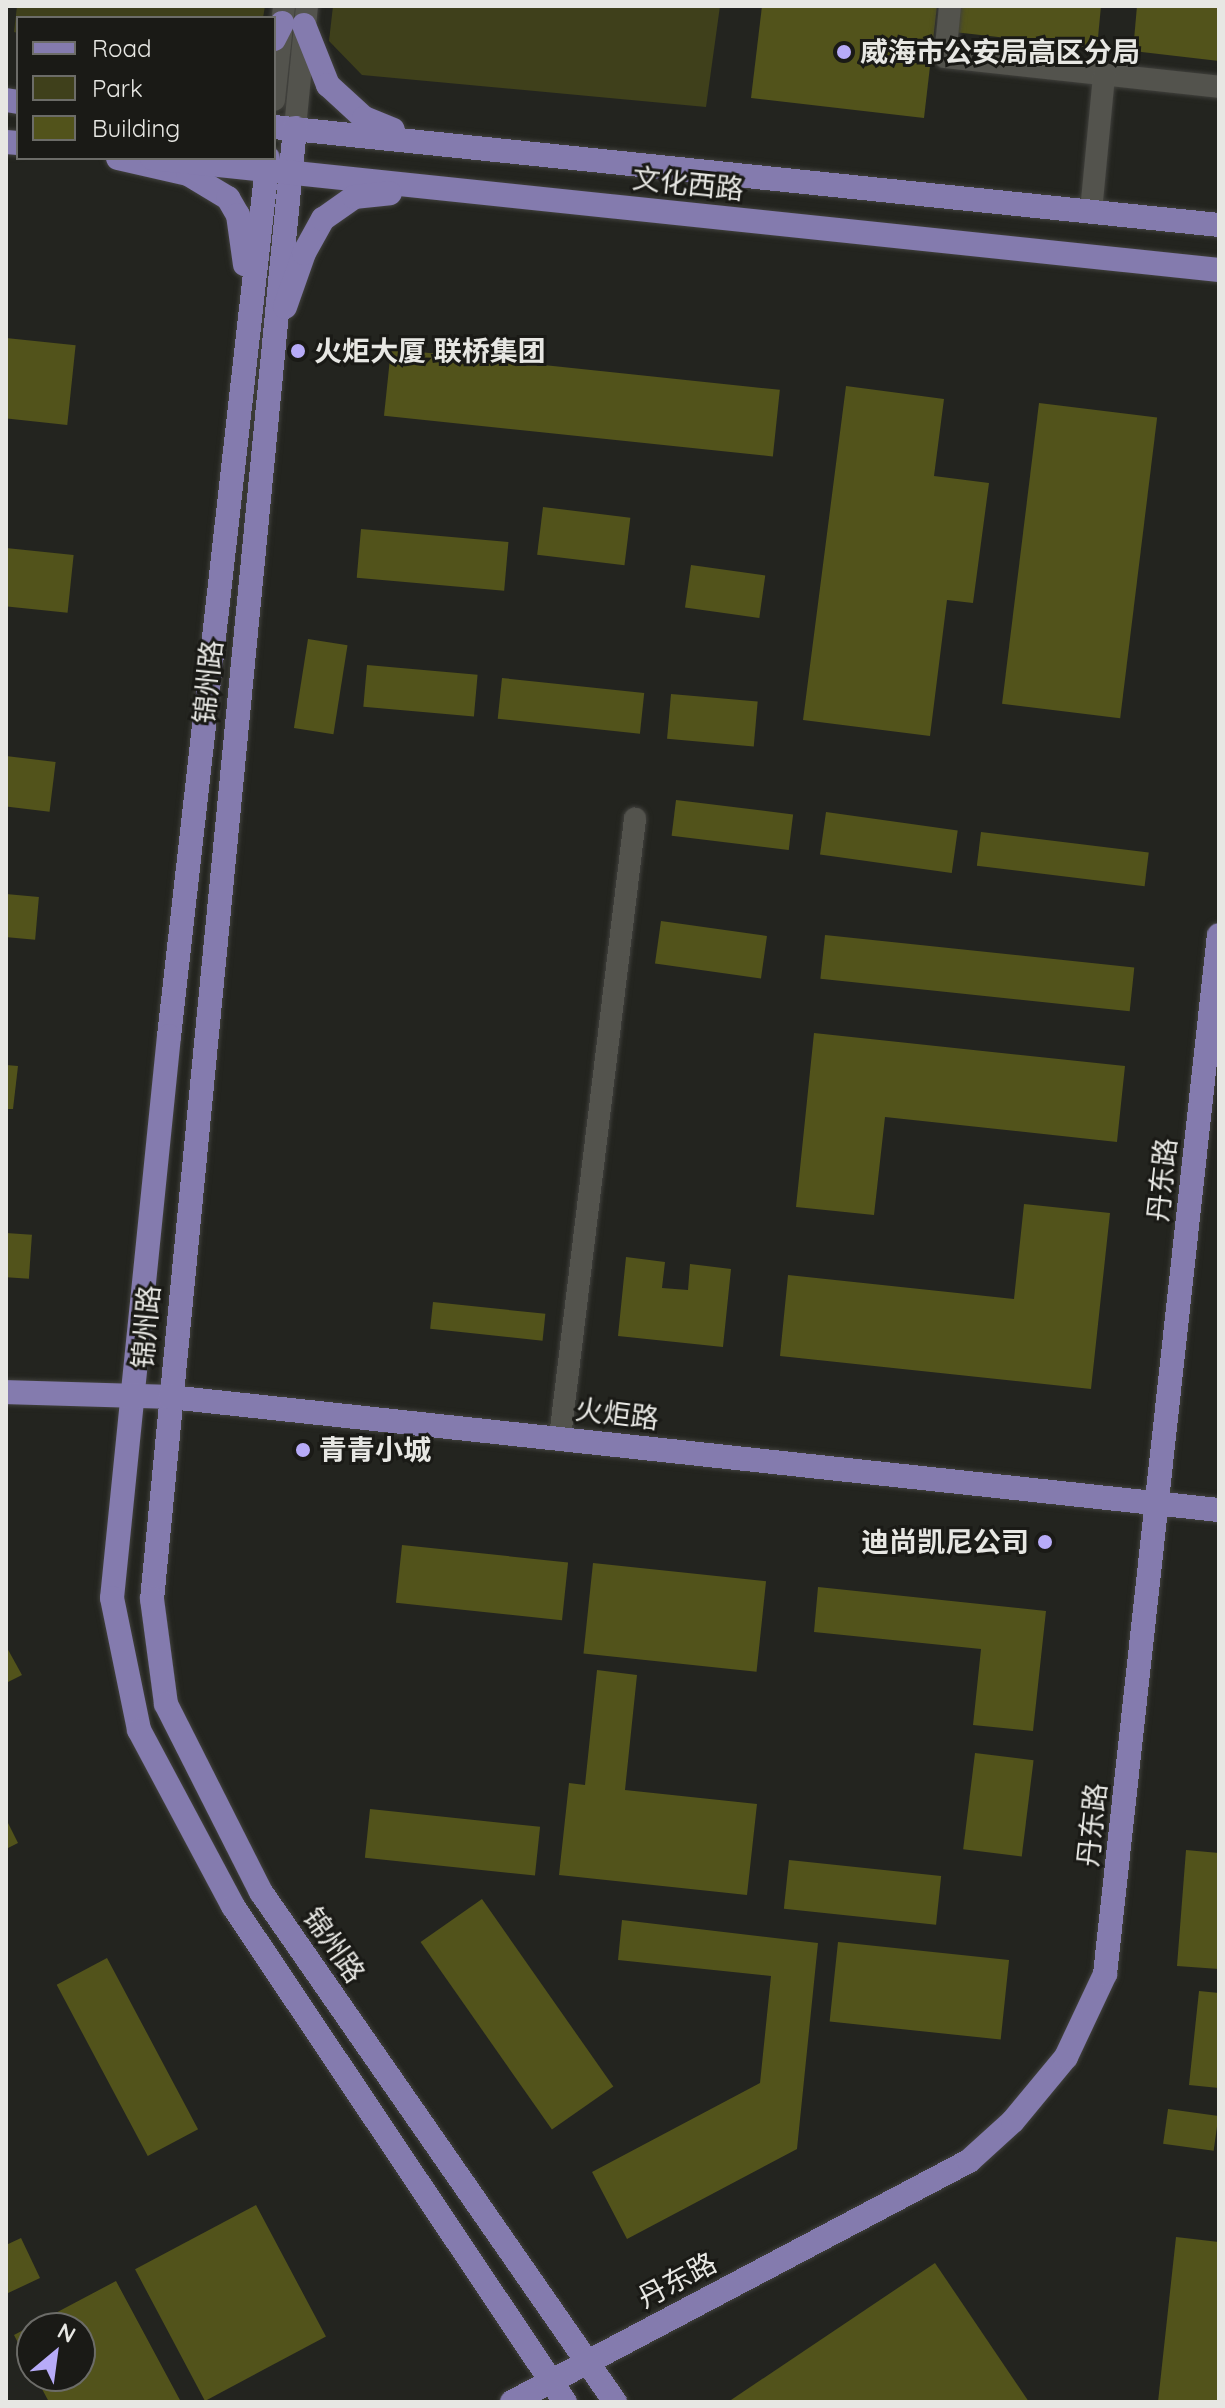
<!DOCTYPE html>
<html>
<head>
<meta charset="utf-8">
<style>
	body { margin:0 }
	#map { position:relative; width:1225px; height:2408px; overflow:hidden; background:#23241f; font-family:Quicksand,"Noto Sans SC",sans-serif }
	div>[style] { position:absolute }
	.green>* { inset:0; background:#3f401b }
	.building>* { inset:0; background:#52531b; transform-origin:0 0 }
	.roads { filter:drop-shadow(0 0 2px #41413d) drop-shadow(0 0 2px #41413d) }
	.minor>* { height:22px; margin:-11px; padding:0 11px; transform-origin:11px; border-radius:11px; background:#53534d }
	.major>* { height:24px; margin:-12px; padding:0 12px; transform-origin:12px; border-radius:12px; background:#847bae }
	.dots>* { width:22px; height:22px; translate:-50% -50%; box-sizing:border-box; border:4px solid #1a1a16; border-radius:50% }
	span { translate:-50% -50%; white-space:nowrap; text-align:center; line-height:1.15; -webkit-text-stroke:6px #1a1a16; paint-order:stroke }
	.poi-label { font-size:28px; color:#e7e7e3; font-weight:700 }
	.left { translate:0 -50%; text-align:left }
	.right { translate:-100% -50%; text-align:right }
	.street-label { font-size:28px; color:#e7e7e3 }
	.frame { position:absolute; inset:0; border:8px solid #e7e7e3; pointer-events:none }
	.legend { position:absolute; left:16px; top:16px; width:260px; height:144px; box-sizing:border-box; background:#1a1a16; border:2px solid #6c6c68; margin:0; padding:10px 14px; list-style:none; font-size:24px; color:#e7e7e3 }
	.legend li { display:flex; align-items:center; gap:16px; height:40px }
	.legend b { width:40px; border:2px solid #6c6c68 }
	.north { position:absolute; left:16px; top:2312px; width:80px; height:80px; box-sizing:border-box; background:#1a1a16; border:2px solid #6c6c68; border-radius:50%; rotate:29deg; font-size:22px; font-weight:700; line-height:32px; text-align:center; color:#e7e7e3 }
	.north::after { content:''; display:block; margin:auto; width:28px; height:36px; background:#b7abf8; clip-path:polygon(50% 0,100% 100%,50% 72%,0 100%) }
</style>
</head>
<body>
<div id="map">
	<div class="green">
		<i style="clip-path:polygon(17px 6px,265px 6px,263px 18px,18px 18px,18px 33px,14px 32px)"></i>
		<i style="clip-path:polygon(333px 6px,720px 6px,706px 107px,362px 75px,329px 41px)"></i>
	</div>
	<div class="building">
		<i style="clip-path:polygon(762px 6px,937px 6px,924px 118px,751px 98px)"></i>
		<i style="clip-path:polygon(956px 6px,1101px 6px,1097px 48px,954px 32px)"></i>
		<i style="clip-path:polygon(1137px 6px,1219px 6px,1219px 61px,1133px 51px)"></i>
		<i style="left:6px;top:338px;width:70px;height:80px;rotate:6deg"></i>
		<i style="left:391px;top:349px;width:391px;height:67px;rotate:6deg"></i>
		<i style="clip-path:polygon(846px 386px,944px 399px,934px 476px,989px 483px,973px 603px,947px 600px,930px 736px,803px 720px)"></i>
		<i style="left:1039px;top:403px;width:119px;height:303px;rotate:7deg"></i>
		<i style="left:543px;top:507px;width:88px;height:48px;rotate:7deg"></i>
		<i style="left:361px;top:529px;width:148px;height:49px;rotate:5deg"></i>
		<i style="left:6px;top:548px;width:68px;height:58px;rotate:6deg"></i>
		<i style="left:691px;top:565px;width:75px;height:43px;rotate:8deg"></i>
		<i style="left:308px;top:639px;width:40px;height:90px;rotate:9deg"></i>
		<i style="left:367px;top:665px;width:111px;height:42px;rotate:5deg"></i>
		<i style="left:502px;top:678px;width:143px;height:41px;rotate:6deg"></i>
		<i style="left:671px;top:694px;width:87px;height:45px;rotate:5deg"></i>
		<i style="left:6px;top:756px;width:50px;height:50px;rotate:7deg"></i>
		<i style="left:676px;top:800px;width:118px;height:36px;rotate:7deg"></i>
		<i style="left:826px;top:812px;width:133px;height:43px;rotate:8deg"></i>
		<i style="left:981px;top:832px;width:169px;height:34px;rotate:7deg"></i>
		<i style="left:6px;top:894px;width:33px;height:43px;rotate:5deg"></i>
		<i style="left:661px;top:921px;width:107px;height:43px;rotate:8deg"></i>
		<i style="left:825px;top:935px;width:311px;height:44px;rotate:6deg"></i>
		<i style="clip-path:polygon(814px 1033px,1125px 1066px,1117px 1142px,885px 1117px,874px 1215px,796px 1207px)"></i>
		<i style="clip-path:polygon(6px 1065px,18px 1066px,13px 1109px,6px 1109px)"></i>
		<i style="clip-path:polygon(1024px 1204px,1110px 1213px,1091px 1389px,780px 1356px,788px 1275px,1014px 1299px)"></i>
		<i style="left:6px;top:1233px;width:26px;height:44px;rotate:4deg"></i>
		<i style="clip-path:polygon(626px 1257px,665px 1262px,662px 1288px,688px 1290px,690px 1264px,731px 1269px,723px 1347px,618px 1336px)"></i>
		<i style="left:433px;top:1302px;width:113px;height:27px;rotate:6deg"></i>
		<i style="left:402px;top:1545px;width:167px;height:58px;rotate:6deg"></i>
		<i style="left:593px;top:1563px;width:174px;height:91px;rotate:6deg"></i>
		<i style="clip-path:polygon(818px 1587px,1046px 1611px,1033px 1731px,973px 1725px,981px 1649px,814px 1632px)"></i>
		<i style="clip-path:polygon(6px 1646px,22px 1675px,6px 1683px)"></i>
		<i style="clip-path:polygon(597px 1670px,637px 1675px,625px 1790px,757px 1804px,747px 1895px,559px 1875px,569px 1783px,585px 1785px)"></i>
		<i style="left:975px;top:1753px;width:59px;height:97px;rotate:7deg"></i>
		<i style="left:370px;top:1809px;width:171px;height:49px;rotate:6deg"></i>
		<i style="clip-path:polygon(6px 1819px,18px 1843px,6px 1849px)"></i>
		<i style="clip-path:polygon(1186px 1850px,1219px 1853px,1219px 1969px,1177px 1966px)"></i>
		<i style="left:789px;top:1860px;width:153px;height:49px;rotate:6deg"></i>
		<i style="left:482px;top:1899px;width:229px;height:75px;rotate:55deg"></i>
		<i style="clip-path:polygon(622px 1920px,818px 1943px,797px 2149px,627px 2239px,592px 2172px,760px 2083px,771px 1976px,618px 1960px)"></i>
		<i style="left:838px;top:1942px;width:172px;height:80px;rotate:6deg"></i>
		<i style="left:107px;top:1958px;width:194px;height:57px;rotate:62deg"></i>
		<i style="clip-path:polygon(1199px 1991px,1219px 1993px,1219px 2088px,1189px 2085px)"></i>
		<i style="left:1168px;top:2109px;width:51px;height:35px;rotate:8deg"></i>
		<i style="left:256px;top:2205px;width:149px;height:137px;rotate:62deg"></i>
		<i style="clip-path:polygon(1176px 2237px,1219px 2242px,1219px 2402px,1158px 2402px)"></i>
		<i style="clip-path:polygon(21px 2238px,40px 2278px,6px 2294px,6px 2245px)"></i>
		<i style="clip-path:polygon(935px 2263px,1029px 2402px,728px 2402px)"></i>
		<i style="clip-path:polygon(116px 2281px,181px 2402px,49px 2402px,35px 2376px,80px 2376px,80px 2328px,32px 2328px,32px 2370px,14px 2335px)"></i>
	</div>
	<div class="roads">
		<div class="minor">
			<i style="left:950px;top:6px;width:51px;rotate:95.6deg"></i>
			<i style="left:945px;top:57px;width:276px;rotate:6.2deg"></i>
			<i style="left:274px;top:100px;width:95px;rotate:-83.9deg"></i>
			<i style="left:295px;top:128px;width:123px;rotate:-84.4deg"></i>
			<i style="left:1091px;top:211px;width:136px;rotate:-84.5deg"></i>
			<i style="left:560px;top:1437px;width:623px;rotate:-83.08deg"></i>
		</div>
		<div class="major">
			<i style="left:304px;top:25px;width:65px;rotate:68.2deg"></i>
			<i style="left:328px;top:85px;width:49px;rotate:42.5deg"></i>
			<i style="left:364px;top:118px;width:31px;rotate:22deg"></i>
			<i style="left:274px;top:39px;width:18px;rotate:-63deg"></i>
			<i style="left:6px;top:100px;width:12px;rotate:9deg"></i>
			<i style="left:274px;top:127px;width:950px;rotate:5.92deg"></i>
			<i style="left:295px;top:128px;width:1478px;rotate:95.55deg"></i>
			<i style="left:152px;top:1599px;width:106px;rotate:82.4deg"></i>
			<i style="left:166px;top:1704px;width:211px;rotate:63.2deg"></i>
			<i style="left:261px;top:1892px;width:621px;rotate:55.23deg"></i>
			<i style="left:6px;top:142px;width:12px;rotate:5deg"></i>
			<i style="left:118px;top:158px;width:72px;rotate:12.9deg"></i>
			<i style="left:188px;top:174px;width:47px;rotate:31deg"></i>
			<i style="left:228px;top:198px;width:20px;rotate:60deg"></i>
			<i style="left:238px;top:215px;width:50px;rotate:82deg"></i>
			<i style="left:152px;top:158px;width:1073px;rotate:5.99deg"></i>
			<i style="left:268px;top:158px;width:884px;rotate:96.43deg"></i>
			<i style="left:169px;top:1036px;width:565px;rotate:95.79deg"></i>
			<i style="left:112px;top:1598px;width:135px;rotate:78.4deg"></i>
			<i style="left:139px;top:1730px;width:200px;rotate:61.9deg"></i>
			<i style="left:233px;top:1906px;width:597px;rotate:56.2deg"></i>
			<i style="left:285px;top:307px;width:57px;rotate:-70.6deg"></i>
			<i style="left:304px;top:253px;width:39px;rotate:-61deg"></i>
			<i style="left:323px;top:219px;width:38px;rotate:-35deg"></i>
			<i style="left:354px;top:197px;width:36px;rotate:-6deg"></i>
			<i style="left:6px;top:1392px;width:164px;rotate:1.7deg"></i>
			<i style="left:170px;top:1397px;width:1055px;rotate:6.15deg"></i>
			<i style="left:512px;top:2402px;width:517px;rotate:-27.81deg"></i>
			<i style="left:969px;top:2161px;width:59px;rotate:-42.3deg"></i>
			<i style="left:1013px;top:2121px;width:83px;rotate:-50.4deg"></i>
			<i style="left:1066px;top:2057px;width:92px;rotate:-64.8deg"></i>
			<i style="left:1105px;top:1974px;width:1045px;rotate:-83.74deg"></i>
		</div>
	</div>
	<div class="dots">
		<i style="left:844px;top:52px;background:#b7abf8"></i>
		<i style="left:298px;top:351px;background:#b7abf8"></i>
		<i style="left:303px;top:1450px;background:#b7abf8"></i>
		<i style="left:1045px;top:1542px;background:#b7abf8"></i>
	</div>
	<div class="poi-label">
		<span class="left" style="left:860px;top:52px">威海市公安局高区分局</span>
		<span class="left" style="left:314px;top:351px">火炬大厦 联桥集团</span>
		<span class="left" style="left:319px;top:1450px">青青小城</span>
		<span class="right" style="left:1029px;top:1542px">迪尚凯尼公司</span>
	</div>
	<div class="street-label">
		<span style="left:688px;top:184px;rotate:6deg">文化西路</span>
		<span style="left:208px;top:682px;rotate:-84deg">锦州路</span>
		<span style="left:1162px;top:1180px;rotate:-84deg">丹东路</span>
		<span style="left:146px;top:1327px;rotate:-85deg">锦州路</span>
		<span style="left:617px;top:1414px;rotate:7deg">火炬路</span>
		<span style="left:1092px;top:1825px;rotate:-84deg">丹东路</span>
		<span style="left:334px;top:1945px;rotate:55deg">锦州路</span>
		<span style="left:677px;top:2280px;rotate:-28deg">丹东路</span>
	</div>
	<div class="frame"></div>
	<ul class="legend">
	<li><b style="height:10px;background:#847bae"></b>Road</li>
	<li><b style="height:22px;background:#3f401b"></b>Park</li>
	<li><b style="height:22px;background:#52531b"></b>Building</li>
	</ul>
	<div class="north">N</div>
</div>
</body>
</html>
